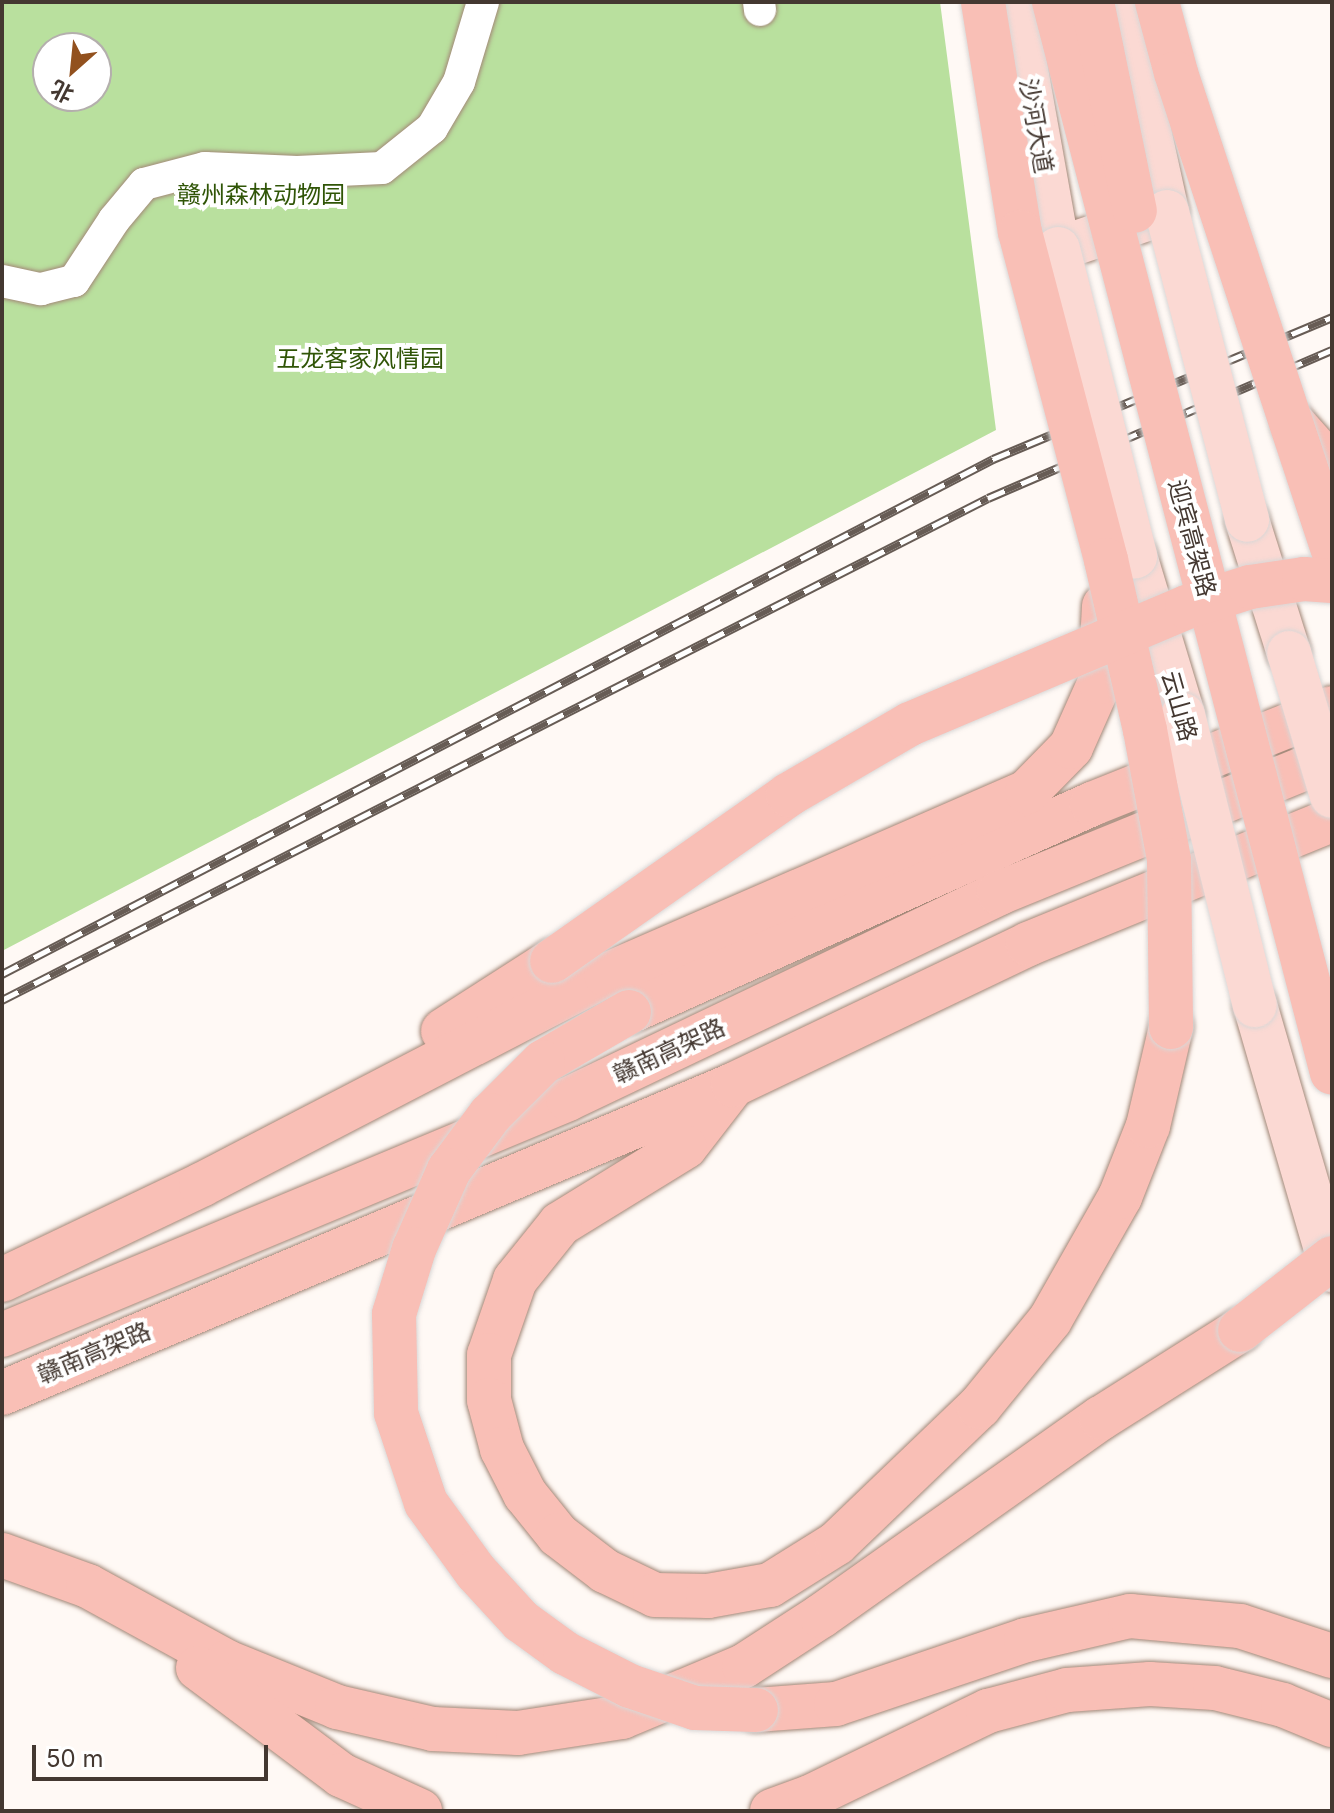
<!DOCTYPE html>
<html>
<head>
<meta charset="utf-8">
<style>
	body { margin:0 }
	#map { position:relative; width:1334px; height:1813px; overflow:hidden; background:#fff9f5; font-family:Inter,"Noto Sans SC",sans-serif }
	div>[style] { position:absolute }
	.green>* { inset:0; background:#b9e09e }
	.roads { filter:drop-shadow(0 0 2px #a38878) drop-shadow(0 0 2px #a38878) }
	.street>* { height:32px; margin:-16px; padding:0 16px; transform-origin:16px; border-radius:16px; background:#fff }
	.primary>* { height:44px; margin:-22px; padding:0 22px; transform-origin:22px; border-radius:22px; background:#fbd9d3 }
	.highway>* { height:44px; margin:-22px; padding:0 22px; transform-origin:22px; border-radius:22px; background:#f9bfb6 }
	.rail>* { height:9px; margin-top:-4.5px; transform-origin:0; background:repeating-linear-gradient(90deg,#fff 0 18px,#675c55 0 36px); box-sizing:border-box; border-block:2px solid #675c55 }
	.bridges { filter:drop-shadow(0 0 2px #dad7d6) drop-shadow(0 0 2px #dad7d6) }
	.primary-bridge>* { height:44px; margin:-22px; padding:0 22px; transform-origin:22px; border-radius:22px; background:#fbd9d3 }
	.highway-bridge>* { height:44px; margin:-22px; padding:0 22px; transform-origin:22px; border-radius:22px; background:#f9bfb6 }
	span { translate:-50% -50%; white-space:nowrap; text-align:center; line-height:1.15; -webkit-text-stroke:8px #fff; paint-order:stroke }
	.street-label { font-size:24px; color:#443831 }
	.park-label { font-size:24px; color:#305507 }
	.frame { position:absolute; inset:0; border:4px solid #443831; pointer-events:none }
	.north { position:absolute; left:32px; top:32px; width:80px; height:80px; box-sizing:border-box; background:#fff; border:2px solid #b4afad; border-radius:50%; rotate:207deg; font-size:22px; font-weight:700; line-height:32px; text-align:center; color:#443831 }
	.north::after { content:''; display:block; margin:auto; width:28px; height:36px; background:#92511e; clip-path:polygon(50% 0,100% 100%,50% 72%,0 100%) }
	.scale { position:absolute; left:32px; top:1745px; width:236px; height:36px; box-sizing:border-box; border:4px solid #443831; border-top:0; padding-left:10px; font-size:24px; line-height:28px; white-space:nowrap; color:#443831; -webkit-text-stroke:6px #fff; paint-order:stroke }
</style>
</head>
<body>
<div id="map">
	<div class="green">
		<i style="clip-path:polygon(evenodd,2px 2px,940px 2px,996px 430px,2px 951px,2px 2px,48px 48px,96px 48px,96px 96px,48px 96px,48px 48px)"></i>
	</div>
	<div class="roads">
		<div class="street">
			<i style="left:759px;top:2px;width:8px;rotate:83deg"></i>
			<i style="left:2px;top:281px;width:40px;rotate:12deg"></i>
			<i style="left:41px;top:289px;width:34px;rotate:-14deg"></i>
			<i style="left:74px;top:281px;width:73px;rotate:-56.7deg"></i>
			<i style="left:114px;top:220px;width:47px;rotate:-50.2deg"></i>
			<i style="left:144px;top:184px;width:63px;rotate:-14.7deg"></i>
			<i style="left:205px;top:168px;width:92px;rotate:2.5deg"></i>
			<i style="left:297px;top:172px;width:85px;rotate:-2.7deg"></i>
			<i style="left:382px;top:168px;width:64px;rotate:-38.7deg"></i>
			<i style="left:432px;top:128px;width:53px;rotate:-59.6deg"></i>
			<i style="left:459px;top:82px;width:84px;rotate:-73.3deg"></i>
		</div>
		<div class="primary">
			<i style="left:1014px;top:2px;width:251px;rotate:79.9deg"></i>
			<i style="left:1058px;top:249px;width:115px;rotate:-18.7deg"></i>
			<i style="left:1167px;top:212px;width:215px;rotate:-102.4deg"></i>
			<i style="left:1247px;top:520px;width:139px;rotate:72.5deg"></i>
			<i style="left:1135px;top:556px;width:166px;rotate:73.2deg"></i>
			<i style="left:1255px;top:1005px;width:276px;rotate:73.8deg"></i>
		</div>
		<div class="highway">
			<i style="left:1294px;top:424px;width:57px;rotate:48.5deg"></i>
			<i style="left:629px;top:1012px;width:508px;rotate:-24.19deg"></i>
			<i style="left:1092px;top:804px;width:258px;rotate:-21.8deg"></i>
			<i style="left:443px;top:1031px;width:130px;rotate:-32.7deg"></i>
			<i style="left:733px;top:1085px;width:78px;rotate:127.7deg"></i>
			<i style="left:685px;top:1147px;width:147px;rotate:148.4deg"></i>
			<i style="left:560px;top:1224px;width:72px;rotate:128.8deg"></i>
			<i style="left:515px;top:1280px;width:79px;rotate:109.1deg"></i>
			<i style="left:489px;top:1355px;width:45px;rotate:90deg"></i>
			<i style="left:489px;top:1400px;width:51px;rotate:75.1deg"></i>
			<i style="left:502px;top:1449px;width:51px;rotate:62.9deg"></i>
			<i style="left:525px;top:1494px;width:53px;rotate:51.2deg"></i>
			<i style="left:558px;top:1535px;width:59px;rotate:37.5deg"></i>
			<i style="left:605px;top:1571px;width:55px;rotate:25.6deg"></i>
			<i style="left:655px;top:1595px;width:53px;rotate:1.1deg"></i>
			<i style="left:708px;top:1596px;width:63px;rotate:-10.1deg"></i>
			<i style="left:770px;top:1585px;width:79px;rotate:-32.1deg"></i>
			<i style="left:837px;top:1543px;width:197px;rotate:-43.8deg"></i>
			<i style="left:979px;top:1407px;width:112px;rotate:-50.8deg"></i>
			<i style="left:1050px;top:1320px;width:142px;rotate:-60.4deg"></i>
			<i style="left:1120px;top:1197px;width:76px;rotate:-68.5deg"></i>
			<i style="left:1148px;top:1126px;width:102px;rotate:-76.9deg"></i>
			<i style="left:2px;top:1280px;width:221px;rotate:-25.5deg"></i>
			<i style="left:201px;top:1185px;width:456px;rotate:-27.4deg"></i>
			<i style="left:606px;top:975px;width:459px;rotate:-23.5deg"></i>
			<i style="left:1027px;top:792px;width:63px;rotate:-45.6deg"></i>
			<i style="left:1071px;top:747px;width:71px;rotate:-66deg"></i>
			<i style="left:1100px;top:682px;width:76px;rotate:-87deg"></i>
			<i style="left:2px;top:1335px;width:613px;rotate:-22.63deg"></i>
			<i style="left:568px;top:1099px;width:478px;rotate:-25.5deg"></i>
			<i style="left:999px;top:893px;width:360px;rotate:-22.2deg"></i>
			<i style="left:2px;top:1393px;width:793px;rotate:-22.85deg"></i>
			<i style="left:733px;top:1085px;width:327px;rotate:-25.5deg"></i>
			<i style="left:1028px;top:944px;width:328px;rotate:-22.2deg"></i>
			<i style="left:2px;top:1555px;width:91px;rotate:19.8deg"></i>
			<i style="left:88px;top:1586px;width:158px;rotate:28.7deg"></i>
			<i style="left:227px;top:1662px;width:119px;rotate:22.2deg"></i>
			<i style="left:337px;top:1707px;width:98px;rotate:12.9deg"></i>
			<i style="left:433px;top:1729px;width:85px;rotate:2.7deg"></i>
			<i style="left:518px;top:1733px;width:105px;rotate:-8.7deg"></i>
			<i style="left:622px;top:1717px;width:132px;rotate:-22.7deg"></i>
			<i style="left:744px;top:1666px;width:92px;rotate:-33deg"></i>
			<i style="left:821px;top:1616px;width:343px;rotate:-35.3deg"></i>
			<i style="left:1101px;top:1418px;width:165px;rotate:-32.3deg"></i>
			<i style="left:198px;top:1668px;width:179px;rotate:36.8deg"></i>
			<i style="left:341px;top:1775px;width:87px;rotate:24.5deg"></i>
			<i style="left:756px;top:1710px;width:80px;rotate:-4.3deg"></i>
			<i style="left:836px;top:1704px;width:200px;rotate:-18.6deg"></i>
			<i style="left:1026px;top:1640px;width:107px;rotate:-13deg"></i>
			<i style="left:1130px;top:1616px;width:110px;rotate:5.2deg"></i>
			<i style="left:1240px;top:1626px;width:97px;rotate:18.1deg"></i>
			<i style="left:772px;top:1811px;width:40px;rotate:-20.2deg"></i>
			<i style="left:810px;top:1797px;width:198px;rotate:-25.8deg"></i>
			<i style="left:988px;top:1711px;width:82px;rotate:-14.9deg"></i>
			<i style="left:1067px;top:1690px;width:83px;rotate:-4.1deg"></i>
			<i style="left:1150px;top:1684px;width:65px;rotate:3.5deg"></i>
			<i style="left:1215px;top:1688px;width:70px;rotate:14deg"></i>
			<i style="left:1283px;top:1705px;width:53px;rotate:22.2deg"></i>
		</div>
	</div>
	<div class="rail">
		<i style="left:2px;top:974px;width:1117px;rotate:-27.46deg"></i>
		<i style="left:993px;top:459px;width:368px;rotate:-22.7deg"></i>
		<i style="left:2px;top:1000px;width:1106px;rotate:-26.98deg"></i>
		<i style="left:988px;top:498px;width:374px;rotate:-23.3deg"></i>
	</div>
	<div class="bridges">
		<div class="primary-bridge">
			<i style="left:1167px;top:212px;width:318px;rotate:75.4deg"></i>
			<i style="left:1058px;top:249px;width:317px;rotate:75.9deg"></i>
			<i style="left:1289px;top:653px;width:149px;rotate:73.3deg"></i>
			<i style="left:1183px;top:715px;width:299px;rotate:76.1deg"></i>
		</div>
		<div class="highway-bridge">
			<i style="left:983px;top:2px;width:233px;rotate:80.9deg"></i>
			<i style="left:1020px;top:232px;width:339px;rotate:75.3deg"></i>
			<i style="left:1106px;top:560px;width:174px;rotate:77.1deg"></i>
			<i style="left:1145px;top:730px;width:132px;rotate:79.5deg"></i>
			<i style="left:1169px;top:860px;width:167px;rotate:89.3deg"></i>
			<i style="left:1054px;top:2px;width:1106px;rotate:75.45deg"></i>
			<i style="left:1092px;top:2px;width:213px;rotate:78.4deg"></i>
			<i style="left:1157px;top:2px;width:73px;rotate:75deg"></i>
			<i style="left:1176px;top:73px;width:500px;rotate:71.8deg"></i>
			<i style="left:552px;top:961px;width:289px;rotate:-35.1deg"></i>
			<i style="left:788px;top:795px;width:141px;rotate:-30.2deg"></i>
			<i style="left:910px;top:724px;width:301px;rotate:-22.9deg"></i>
			<i style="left:1187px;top:607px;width:66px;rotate:-17.6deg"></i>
			<i style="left:1250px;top:587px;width:55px;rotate:-8.4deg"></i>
			<i style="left:1304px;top:579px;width:28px;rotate:4deg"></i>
			<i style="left:629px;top:1012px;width:99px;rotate:149.8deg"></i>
			<i style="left:543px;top:1062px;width:75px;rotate:135deg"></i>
			<i style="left:490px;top:1115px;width:69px;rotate:126.7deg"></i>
			<i style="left:449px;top:1170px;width:86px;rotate:113.9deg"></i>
			<i style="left:414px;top:1249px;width:68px;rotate:107.1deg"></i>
			<i style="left:394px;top:1314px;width:99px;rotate:88.8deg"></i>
			<i style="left:396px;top:1413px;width:95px;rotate:71.6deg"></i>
			<i style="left:426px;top:1503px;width:85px;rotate:54.1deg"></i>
			<i style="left:476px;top:1572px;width:67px;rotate:47.4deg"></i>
			<i style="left:521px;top:1621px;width:54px;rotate:36deg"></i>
			<i style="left:565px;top:1653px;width:73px;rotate:26.9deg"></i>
			<i style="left:630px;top:1686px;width:69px;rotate:18.7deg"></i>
			<i style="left:695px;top:1708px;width:61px;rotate:1.9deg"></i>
			<i style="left:1240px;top:1330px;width:117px;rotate:-38deg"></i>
		</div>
	</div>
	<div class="street-label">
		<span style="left:1036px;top:126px;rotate:80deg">沙河大道</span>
		<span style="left:1192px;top:538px;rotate:75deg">迎宾高架路</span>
		<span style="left:1179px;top:706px;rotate:74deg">云山路</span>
		<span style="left:669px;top:1051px;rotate:-25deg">赣南高架路</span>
		<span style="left:94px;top:1353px;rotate:-23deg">赣南高架路</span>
	</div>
	<div class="park-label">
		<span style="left:261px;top:195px">赣州森林动物园</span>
		<span style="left:360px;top:359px">五龙客家风情园</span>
	</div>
	<div class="frame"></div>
	<div class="north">北</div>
	<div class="scale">50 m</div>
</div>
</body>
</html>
